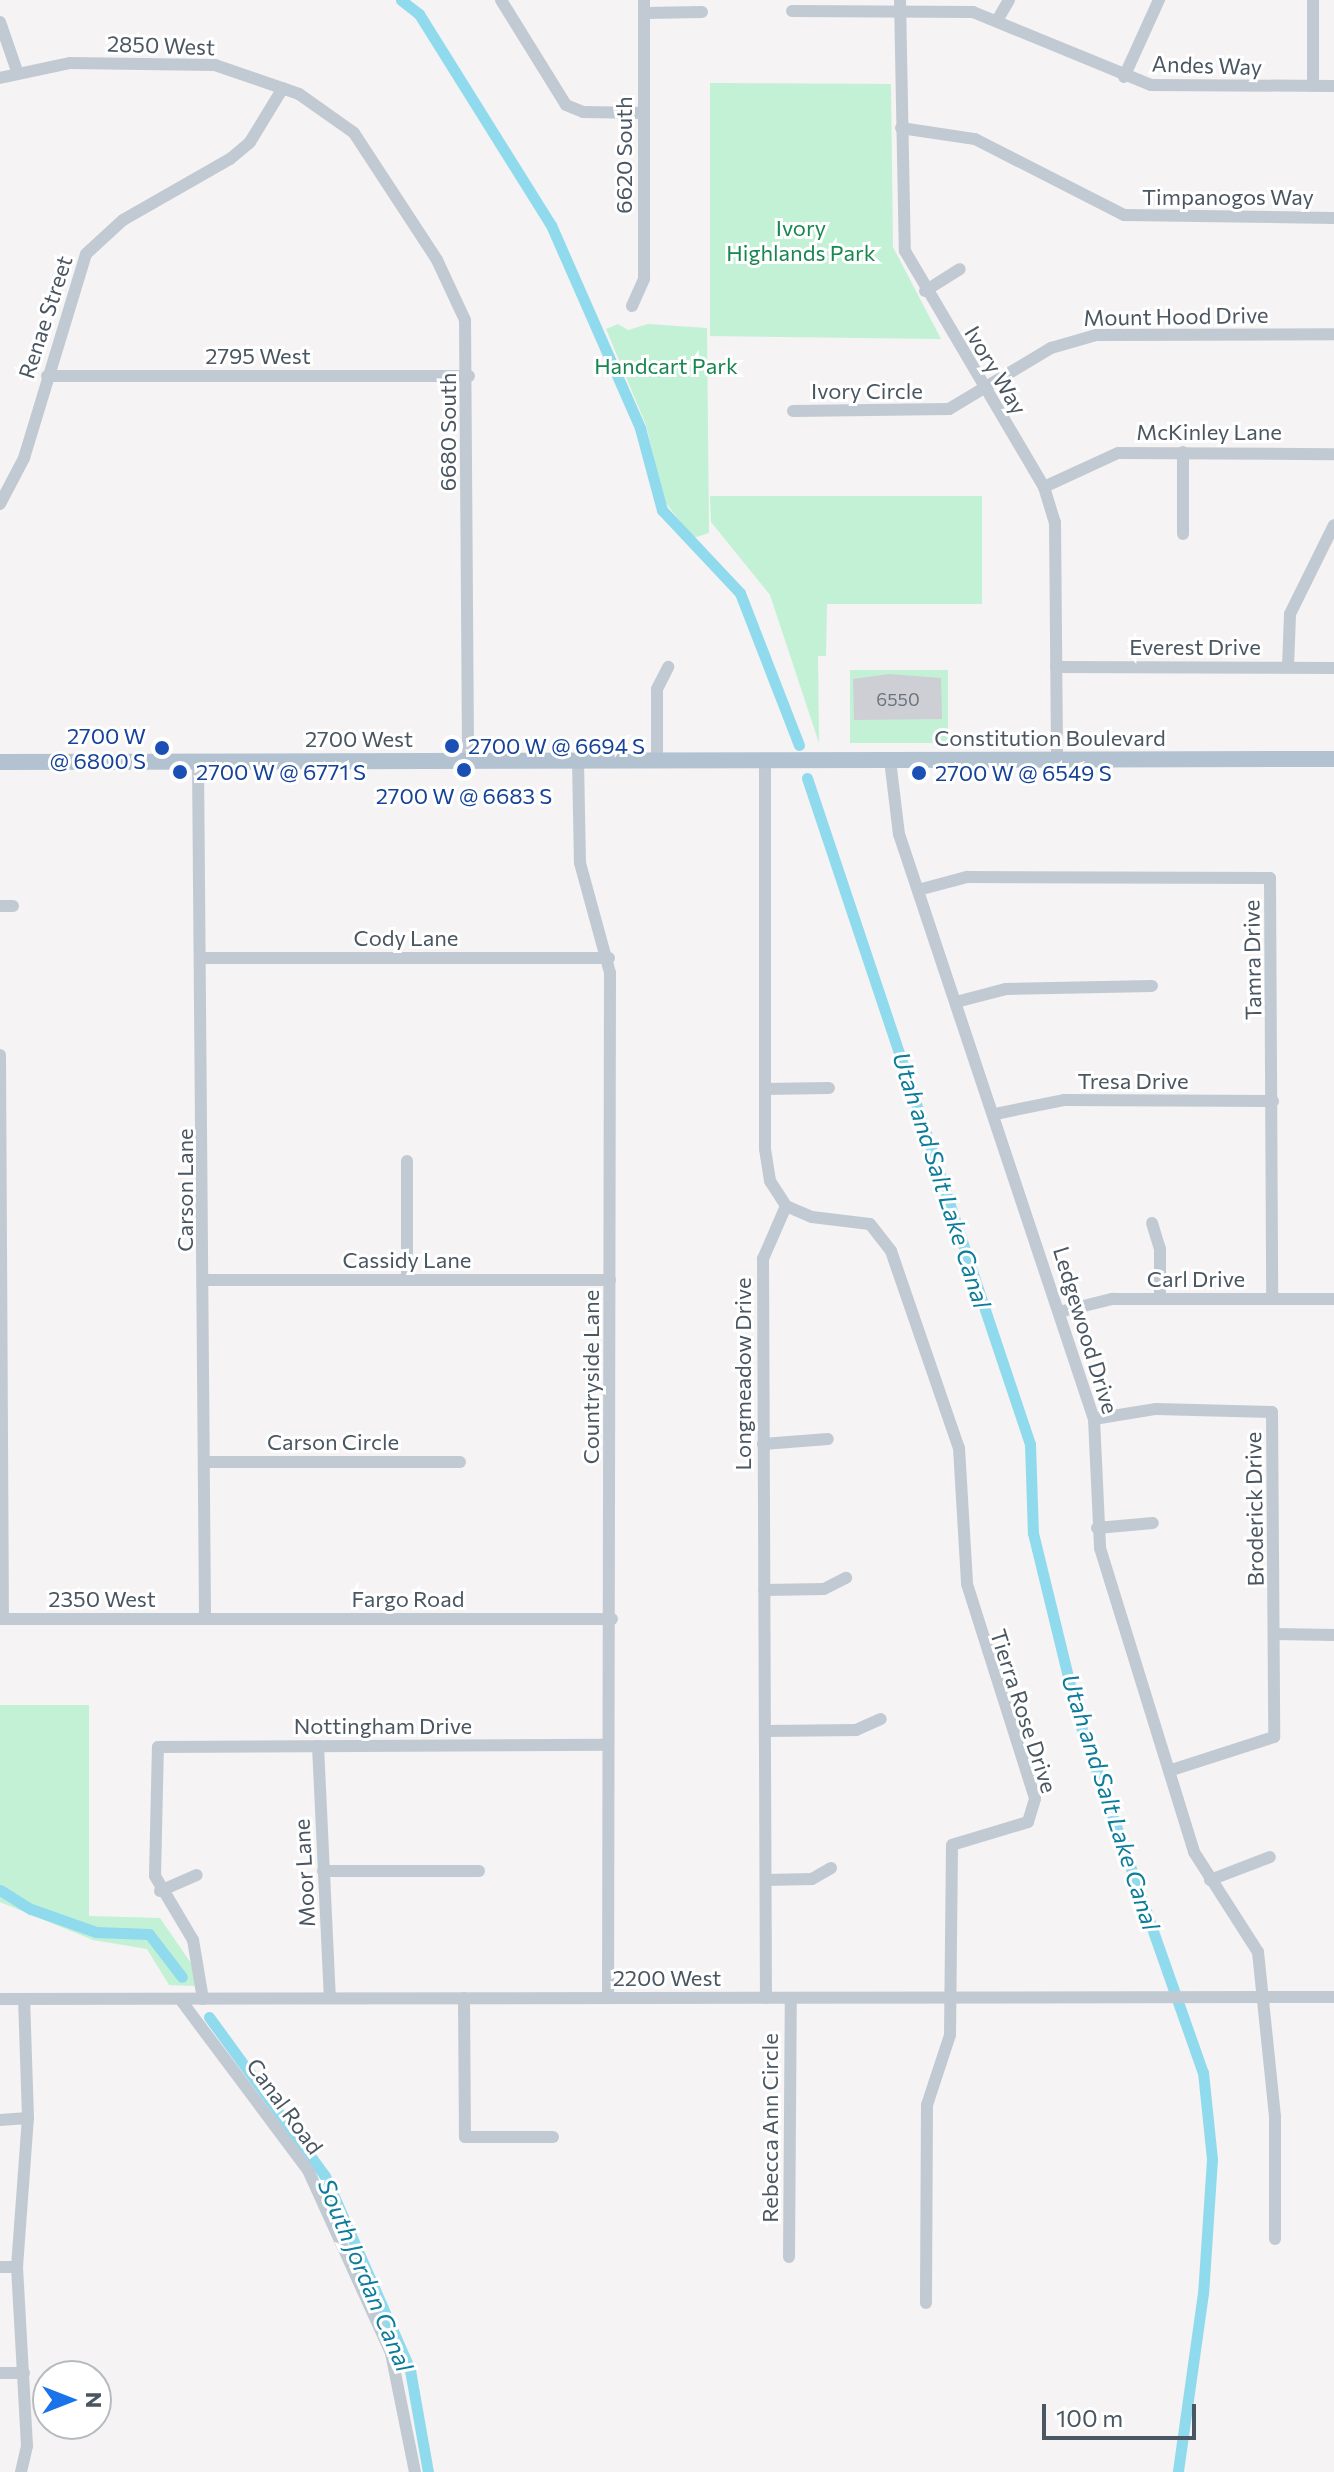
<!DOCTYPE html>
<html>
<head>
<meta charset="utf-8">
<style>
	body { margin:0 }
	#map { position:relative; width:1334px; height:2472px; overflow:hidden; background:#f5f3f3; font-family:Commissioner,sans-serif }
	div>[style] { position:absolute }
	.green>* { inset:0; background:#c3f1d5; transform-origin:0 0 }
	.canal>* { height:11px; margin:-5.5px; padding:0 5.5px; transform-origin:5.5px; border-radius:5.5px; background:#90daee }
	.building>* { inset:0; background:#cdcfd5 }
	.minor>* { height:12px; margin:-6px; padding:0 6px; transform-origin:6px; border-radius:6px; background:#c1cad2 }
	.major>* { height:16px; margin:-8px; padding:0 8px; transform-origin:8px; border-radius:8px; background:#b3c2d1 }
	.dots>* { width:22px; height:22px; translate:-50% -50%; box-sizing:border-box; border:4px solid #fff; border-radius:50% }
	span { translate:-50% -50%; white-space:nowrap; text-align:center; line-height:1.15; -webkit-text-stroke:6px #fff; paint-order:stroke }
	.number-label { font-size:18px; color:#6b747e }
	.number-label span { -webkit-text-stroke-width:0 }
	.street-label { font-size:22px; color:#4a5661 }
	.park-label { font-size:22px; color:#17864f }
	.transit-label { font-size:22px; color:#164399 }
	.right { translate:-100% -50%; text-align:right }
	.left { translate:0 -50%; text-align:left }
	.water-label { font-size:24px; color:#0c7c9b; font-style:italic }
	.north { position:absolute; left:32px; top:2360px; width:80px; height:80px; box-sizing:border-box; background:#fff; border:2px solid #b7bbc0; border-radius:50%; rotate:90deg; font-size:22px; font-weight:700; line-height:32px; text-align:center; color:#4a5661 }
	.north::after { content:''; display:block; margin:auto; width:28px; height:36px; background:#1a73e8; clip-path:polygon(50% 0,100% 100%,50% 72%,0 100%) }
	.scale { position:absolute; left:1042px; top:2404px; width:154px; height:36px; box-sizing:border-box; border:4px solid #4a5661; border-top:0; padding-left:10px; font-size:24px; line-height:28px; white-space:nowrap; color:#4a5661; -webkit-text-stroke:6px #fff; paint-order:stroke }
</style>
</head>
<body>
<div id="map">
	<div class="green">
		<i style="clip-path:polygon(710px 83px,891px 84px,893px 247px,941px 339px,710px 336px)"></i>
		<i style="clip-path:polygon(618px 324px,628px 330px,648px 324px,707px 328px,709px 533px,693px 538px,665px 502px,646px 425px,606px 329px)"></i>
		<i style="clip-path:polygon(710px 496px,982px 496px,982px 604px,827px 604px,826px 656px,818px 656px,819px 743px,770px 595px,711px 522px)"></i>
		<i style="left:850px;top:670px;width:98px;height:73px"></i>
		<i style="clip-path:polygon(0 1705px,89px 1705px,89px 1916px,160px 1918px,193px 1966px,195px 1986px,169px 1985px,147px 1949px,93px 1940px,0 1902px)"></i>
	</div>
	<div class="canal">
		<i style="left:401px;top:0;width:23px;rotate:38deg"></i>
		<i style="left:419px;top:14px;width:249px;rotate:58deg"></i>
		<i style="left:551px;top:225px;width:222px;rotate:66.3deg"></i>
		<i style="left:640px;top:428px;width:85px;rotate:75deg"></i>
		<i style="left:662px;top:510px;width:114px;rotate:46.8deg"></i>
		<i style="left:740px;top:593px;width:163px;rotate:68.8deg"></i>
		<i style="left:807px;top:778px;width:702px;rotate:71.49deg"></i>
		<i style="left:1030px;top:1444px;width:89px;rotate:88.1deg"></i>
		<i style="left:1033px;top:1533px;width:190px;rotate:76.3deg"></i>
		<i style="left:1078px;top:1718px;width:375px;rotate:70.6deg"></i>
		<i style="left:1203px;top:2072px;width:87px;rotate:84.1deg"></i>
		<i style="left:1212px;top:2159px;width:134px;rotate:93.8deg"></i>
		<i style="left:1203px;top:2293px;width:181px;rotate:98deg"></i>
		<i style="left:0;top:1890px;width:36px;rotate:32deg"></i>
		<i style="left:31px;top:1909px;width:69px;rotate:19.5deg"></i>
		<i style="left:96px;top:1932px;width:53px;rotate:2.2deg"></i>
		<i style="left:149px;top:1934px;width:54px;rotate:52.5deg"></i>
		<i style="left:209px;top:2017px;width:197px;rotate:53.9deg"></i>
		<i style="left:325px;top:2176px;width:212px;rotate:66.3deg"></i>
		<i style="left:410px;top:2370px;width:104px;rotate:80deg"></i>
	</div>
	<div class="building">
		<i style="clip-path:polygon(889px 674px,941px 678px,942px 719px,854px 720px,853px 679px)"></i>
	</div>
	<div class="minor">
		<i style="left:501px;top:0;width:123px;rotate:58.2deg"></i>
		<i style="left:566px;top:105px;width:18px;rotate:22deg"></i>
		<i style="left:583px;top:112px;width:61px;rotate:0.9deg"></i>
		<i style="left:900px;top:0;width:251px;rotate:88.9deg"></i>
		<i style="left:905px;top:251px;width:274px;rotate:59.5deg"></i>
		<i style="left:1044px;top:487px;width:37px;rotate:73deg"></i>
		<i style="left:1055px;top:522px;width:238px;rotate:89.5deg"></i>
		<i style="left:792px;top:11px;width:181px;rotate:0.3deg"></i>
		<i style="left:973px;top:12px;width:192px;rotate:22.3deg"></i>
		<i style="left:1151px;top:85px;width:183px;rotate:0.3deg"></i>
		<i style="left:645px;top:13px;width:57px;rotate:-1deg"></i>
		<i style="left:998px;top:19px;width:22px;rotate:-60deg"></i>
		<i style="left:0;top:22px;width:52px;rotate:70.9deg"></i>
		<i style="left:1124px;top:77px;width:85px;rotate:-65.6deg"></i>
		<i style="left:0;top:78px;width:72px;rotate:-12.1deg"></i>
		<i style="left:70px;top:63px;width:145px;rotate:0.8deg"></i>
		<i style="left:215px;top:65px;width:89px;rotate:19deg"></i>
		<i style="left:299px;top:94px;width:67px;rotate:35.3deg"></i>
		<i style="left:354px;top:133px;width:152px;rotate:56.8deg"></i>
		<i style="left:437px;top:260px;width:66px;rotate:65deg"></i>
		<i style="left:465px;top:320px;width:441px;rotate:89.6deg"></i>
		<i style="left:1313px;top:86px;width:86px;rotate:-90deg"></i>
		<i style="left:901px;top:128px;width:75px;rotate:8.5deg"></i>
		<i style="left:975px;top:139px;width:167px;rotate:27deg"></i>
		<i style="left:1124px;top:215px;width:210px;rotate:0.8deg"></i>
		<i style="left:925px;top:291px;width:41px;rotate:-32.2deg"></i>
		<i style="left:632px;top:306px;width:30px;rotate:-66deg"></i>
		<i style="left:644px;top:279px;width:279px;rotate:-90deg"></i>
		<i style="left:47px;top:376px;width:422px"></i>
		<i style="left:793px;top:411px;width:156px;rotate:-0.7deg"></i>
		<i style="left:949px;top:409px;width:119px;rotate:-30.9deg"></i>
		<i style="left:1051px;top:348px;width:47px;rotate:-16.1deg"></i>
		<i style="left:1096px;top:335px;width:238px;rotate:-0.2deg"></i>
		<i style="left:1183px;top:452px;width:82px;rotate:90deg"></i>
		<i style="left:1044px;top:487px;width:81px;rotate:-24.7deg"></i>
		<i style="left:1118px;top:453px;width:216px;rotate:0.3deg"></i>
		<i style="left:0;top:504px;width:52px;rotate:-62.4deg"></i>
		<i style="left:24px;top:458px;width:213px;rotate:-73.1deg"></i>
		<i style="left:86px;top:254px;width:50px;rotate:-42.6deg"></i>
		<i style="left:123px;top:220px;width:123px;rotate:-29.7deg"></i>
		<i style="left:230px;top:159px;width:26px;rotate:-40deg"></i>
		<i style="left:250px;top:142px;width:63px;rotate:-58.6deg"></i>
		<i style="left:1056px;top:667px;width:278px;rotate:0.2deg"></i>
		<i style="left:1288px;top:667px;width:53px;rotate:-87.8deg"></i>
		<i style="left:1290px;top:614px;width:99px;rotate:-63.7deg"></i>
		<i style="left:890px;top:760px;width:75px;rotate:83.1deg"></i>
		<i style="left:899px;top:834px;width:617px;rotate:71.57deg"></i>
		<i style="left:1094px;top:1419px;width:129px;rotate:87.3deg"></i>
		<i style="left:1100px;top:1548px;width:318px;rotate:72.8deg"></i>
		<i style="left:1194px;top:1852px;width:119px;rotate:57.4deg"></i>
		<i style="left:1258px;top:1952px;width:166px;rotate:84.1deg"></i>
		<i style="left:1275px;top:2117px;width:122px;rotate:90deg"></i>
		<i style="left:198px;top:761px;width:858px;rotate:89.53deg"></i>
		<i style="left:578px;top:761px;width:102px;rotate:88.9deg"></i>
		<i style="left:580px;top:863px;width:114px;rotate:74.7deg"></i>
		<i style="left:610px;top:973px;width:1025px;rotate:90.11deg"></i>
		<i style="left:657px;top:761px;width:72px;rotate:-90deg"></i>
		<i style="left:657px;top:689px;width:25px;rotate:-63deg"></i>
		<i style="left:765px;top:761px;width:388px;rotate:90deg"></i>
		<i style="left:765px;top:1149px;width:32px;rotate:81deg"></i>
		<i style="left:770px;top:1181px;width:30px;rotate:57deg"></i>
		<i style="left:786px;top:1206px;width:58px;rotate:113.5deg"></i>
		<i style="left:763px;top:1259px;width:739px;rotate:89.77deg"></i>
		<i style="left:918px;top:890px;width:51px;rotate:-14.9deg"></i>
		<i style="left:967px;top:877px;width:303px;rotate:0.2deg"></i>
		<i style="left:1270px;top:878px;width:421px;rotate:89.7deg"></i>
		<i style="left:0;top:906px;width:13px"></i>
		<i style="left:204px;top:958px;width:405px"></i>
		<i style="left:956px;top:1002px;width:52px;rotate:-14.6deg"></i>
		<i style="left:1006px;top:989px;width:146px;rotate:-1.2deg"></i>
		<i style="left:0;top:1055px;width:564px;rotate:89.7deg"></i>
		<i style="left:765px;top:1089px;width:64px;rotate:-0.9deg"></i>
		<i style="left:995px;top:1114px;width:70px;rotate:-11.5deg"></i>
		<i style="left:1064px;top:1100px;width:209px;rotate:0.3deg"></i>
		<i style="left:786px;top:1206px;width:28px;rotate:23deg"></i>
		<i style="left:812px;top:1217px;width:58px;rotate:6.9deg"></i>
		<i style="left:870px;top:1224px;width:34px;rotate:52deg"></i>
		<i style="left:891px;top:1251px;width:208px;rotate:71deg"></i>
		<i style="left:959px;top:1448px;width:136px;rotate:86.6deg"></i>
		<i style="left:967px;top:1584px;width:225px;rotate:72.4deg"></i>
		<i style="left:1035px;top:1799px;width:24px;rotate:107deg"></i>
		<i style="left:1028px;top:1822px;width:79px;rotate:163.2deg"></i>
		<i style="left:952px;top:1845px;width:190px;rotate:90.6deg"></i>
		<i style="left:950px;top:2035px;width:74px;rotate:108.2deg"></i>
		<i style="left:927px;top:2105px;width:198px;rotate:90.3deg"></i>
		<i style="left:1152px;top:1223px;width:27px;rotate:73deg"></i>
		<i style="left:1160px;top:1249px;width:50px;rotate:90deg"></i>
		<i style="left:205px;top:1280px;width:405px"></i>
		<i style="left:407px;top:1280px;width:119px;rotate:-90deg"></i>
		<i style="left:1059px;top:1312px;width:55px;rotate:-13.8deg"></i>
		<i style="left:1112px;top:1299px;width:222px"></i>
		<i style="left:1094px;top:1419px;width:63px;rotate:-9.2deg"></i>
		<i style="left:1156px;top:1409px;width:116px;rotate:1.5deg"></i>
		<i style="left:1272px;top:1412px;width:325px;rotate:89.6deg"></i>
		<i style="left:1274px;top:1737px;width:110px;rotate:162.1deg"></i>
		<i style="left:763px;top:1444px;width:65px;rotate:-4.4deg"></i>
		<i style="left:205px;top:1462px;width:255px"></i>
		<i style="left:1097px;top:1528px;width:56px;rotate:-5.1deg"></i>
		<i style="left:764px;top:1590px;width:60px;rotate:-1deg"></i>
		<i style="left:824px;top:1589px;width:25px;rotate:-27deg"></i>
		<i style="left:0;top:1619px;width:612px"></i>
		<i style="left:1275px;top:1634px;width:59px;rotate:1deg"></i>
		<i style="left:766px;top:1731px;width:90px;rotate:-0.6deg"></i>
		<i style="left:856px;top:1730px;width:27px;rotate:-24deg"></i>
		<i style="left:318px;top:1746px;width:252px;rotate:87.3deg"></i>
		<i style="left:323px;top:1871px;width:156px"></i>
		<i style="left:766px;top:1880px;width:46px;rotate:-1.2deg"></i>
		<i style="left:812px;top:1879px;width:22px;rotate:-30deg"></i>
		<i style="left:1210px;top:1880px;width:64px;rotate:-21deg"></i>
		<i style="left:160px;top:1891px;width:40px;rotate:-23.4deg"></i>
		<i style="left:464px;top:1998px;width:139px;rotate:89.6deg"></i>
		<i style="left:465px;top:2137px;width:88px"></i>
		<i style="left:0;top:1999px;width:1334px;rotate:-0.09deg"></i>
		<i style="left:180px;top:1999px;width:214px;rotate:53.2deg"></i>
		<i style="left:308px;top:2170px;width:201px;rotate:65.6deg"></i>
		<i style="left:391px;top:2353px;width:121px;rotate:78.6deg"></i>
		<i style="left:203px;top:1999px;width:60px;rotate:-99.6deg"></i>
		<i style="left:193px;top:1940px;width:74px;rotate:-120.7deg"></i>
		<i style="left:155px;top:1876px;width:129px;rotate:-88.7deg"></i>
		<i style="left:158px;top:1747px;width:450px;rotate:-0.3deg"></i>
		<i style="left:0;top:2120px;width:28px;rotate:-4deg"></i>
		<i style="left:789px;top:2257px;width:259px;rotate:-89.6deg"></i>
		<i style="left:0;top:2267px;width:17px"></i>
		<i style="left:0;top:2373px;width:24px"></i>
		<i style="left:21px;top:2472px;width:27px;rotate:-77deg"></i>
		<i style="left:27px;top:2446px;width:179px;rotate:-93.2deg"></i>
		<i style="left:17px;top:2267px;width:149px;rotate:-85.8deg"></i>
		<i style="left:28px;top:2118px;width:119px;rotate:-91.9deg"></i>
	</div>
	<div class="major">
		<i style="left:0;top:762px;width:1334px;rotate:-0.13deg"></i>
	</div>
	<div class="dots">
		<i style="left:452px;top:746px;background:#1a4fb4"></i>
		<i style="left:162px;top:748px;background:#1a4fb4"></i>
		<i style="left:464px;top:770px;background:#1a4fb4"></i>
		<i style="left:180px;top:772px;background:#1a4fb4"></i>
		<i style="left:919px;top:773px;background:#1a4fb4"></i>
	</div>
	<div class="number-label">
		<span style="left:898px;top:699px">6550</span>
	</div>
	<div class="street-label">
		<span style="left:161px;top:45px;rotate:2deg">2850 West</span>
		<span style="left:1207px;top:65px;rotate:2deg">Andes Way</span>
		<span style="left:624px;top:155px;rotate:-90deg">6620 South</span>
		<span style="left:1228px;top:197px">Timpanogos Way</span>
		<span style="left:1176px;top:316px;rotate:-1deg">Mount Hood Drive</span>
		<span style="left:45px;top:317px;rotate:-72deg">Renae Street</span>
		<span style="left:258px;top:356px">2795 West</span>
		<span style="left:996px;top:370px;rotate:59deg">Ivory Way</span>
		<span style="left:867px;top:391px">Ivory Circle</span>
		<span style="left:448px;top:432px;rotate:-90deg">6680 South</span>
		<span style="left:1209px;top:432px">McKinley Lane</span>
		<span style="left:1195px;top:647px">Everest Drive</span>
		<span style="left:1050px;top:738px">Constitution Boulevard</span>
		<span style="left:359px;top:739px">2700 West</span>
		<span style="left:406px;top:938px">Cody Lane</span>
		<span style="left:1252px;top:960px;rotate:-91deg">Tamra Drive</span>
		<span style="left:1133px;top:1081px">Tresa Drive</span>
		<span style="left:185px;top:1190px;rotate:-90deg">Carson Lane</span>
		<span style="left:407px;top:1260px">Cassidy Lane</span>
		<span style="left:1196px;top:1279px">Carl Drive</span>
		<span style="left:1086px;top:1330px;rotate:73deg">Ledgewood Drive</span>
		<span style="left:743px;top:1374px;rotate:-90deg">Longmeadow Drive</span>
		<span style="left:591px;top:1377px;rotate:-90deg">Countryside Lane</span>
		<span style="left:333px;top:1442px">Carson Circle</span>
		<span style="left:1254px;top:1509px;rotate:-91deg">Broderick Drive</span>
		<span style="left:102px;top:1599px">2350 West</span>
		<span style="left:408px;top:1599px">Fargo Road</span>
		<span style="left:1024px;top:1711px;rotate:72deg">Tierra Rose Drive</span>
		<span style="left:383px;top:1726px">Nottingham Drive</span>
		<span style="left:304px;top:1873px;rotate:-93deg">Moor Lane</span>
		<span style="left:667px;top:1978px">2200 West</span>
		<span style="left:285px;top:2106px;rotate:54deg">Canal Road</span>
		<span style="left:770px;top:2128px;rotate:-90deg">Rebecca Ann Circle</span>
	</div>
	<div class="park-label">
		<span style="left:801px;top:240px">Ivory<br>Highlands Park</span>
		<span style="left:666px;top:366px">Handcart Park</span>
	</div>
	<div class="transit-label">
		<span class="right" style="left:146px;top:748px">2700 W<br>@ 6800 S</span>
		<span class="left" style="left:468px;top:746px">2700 W @ 6694 S</span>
		<span class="left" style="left:196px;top:772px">2700 W @ 6771 S</span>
		<span class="left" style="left:935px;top:773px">2700 W @ 6549 S</span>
		<span style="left:464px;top:796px">2700 W @ 6683 S</span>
	</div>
	<div class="water-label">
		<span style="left:942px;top:1180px;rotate:72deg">Utah and Salt Lake Canal</span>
		<span style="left:1111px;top:1802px;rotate:72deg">Utah and Salt Lake Canal</span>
		<span style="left:366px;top:2275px;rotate:67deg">South Jordan Canal</span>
	</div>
	<div class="north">N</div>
	<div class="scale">100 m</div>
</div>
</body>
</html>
